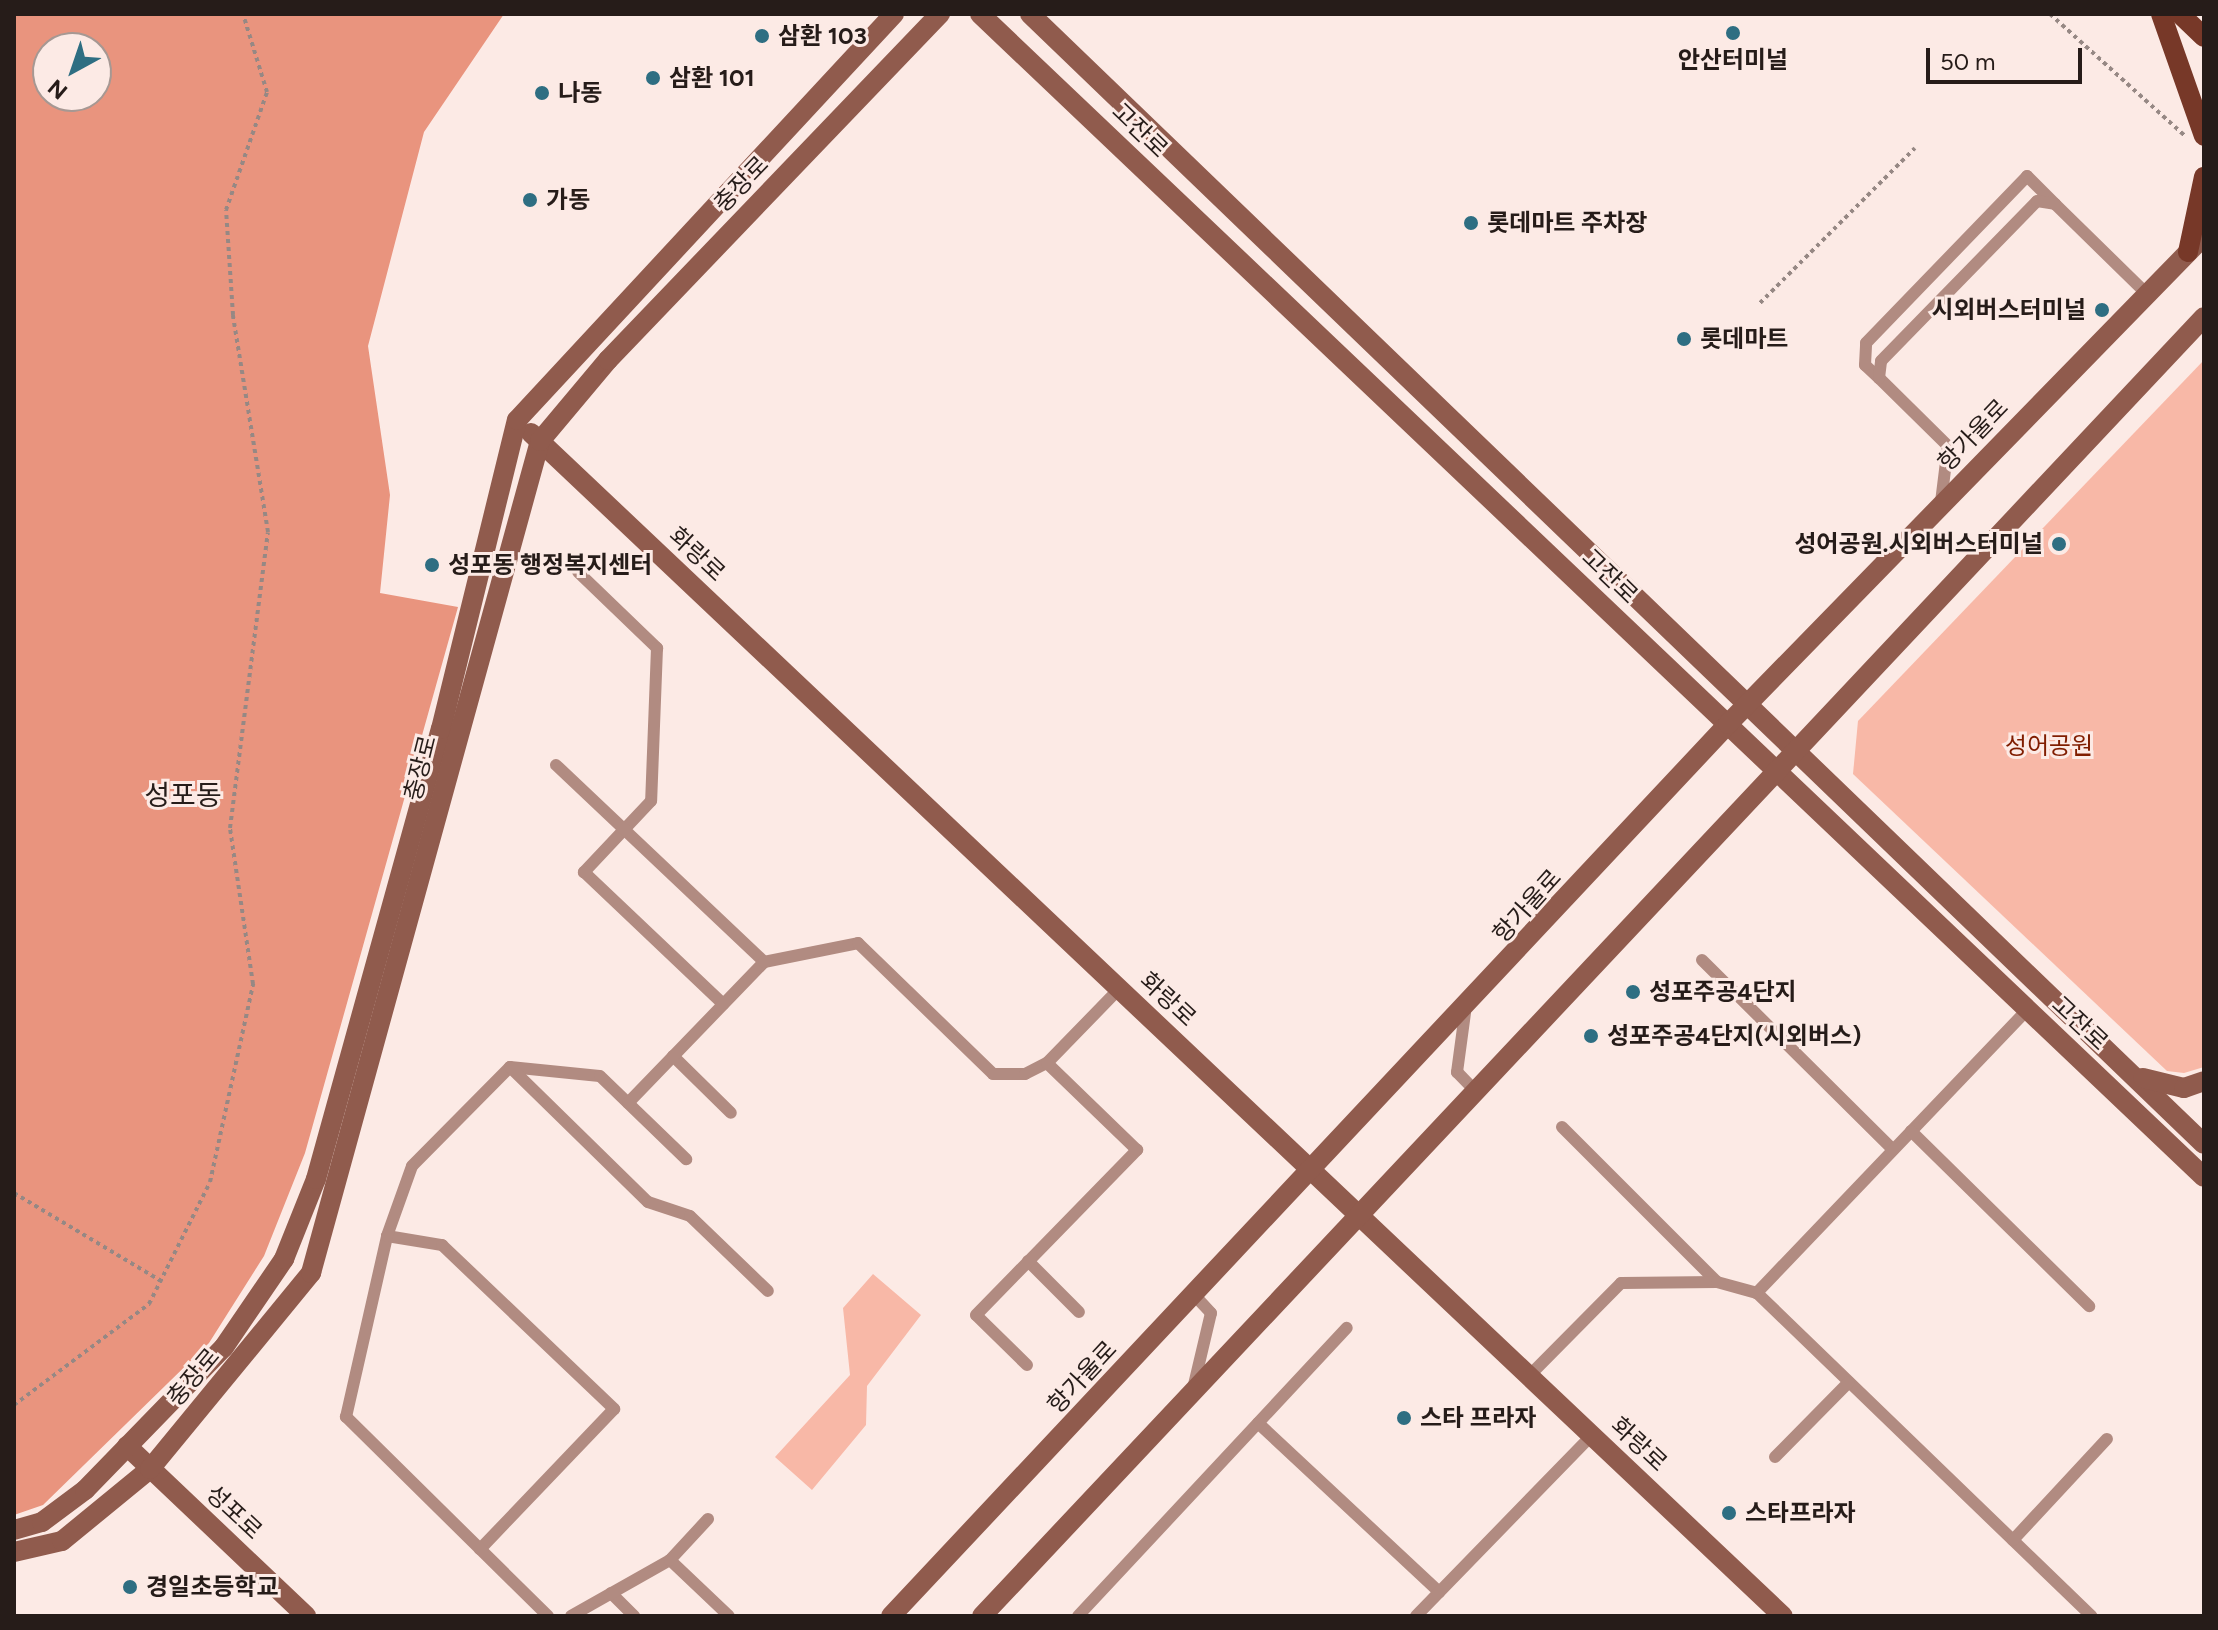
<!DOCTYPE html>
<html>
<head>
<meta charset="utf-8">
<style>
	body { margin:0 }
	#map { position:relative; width:2218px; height:1630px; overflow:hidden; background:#fceae5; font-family:Figtree,"Noto Sans KR",sans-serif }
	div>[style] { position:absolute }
	.green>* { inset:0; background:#f8b8a7 }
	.forest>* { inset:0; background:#e9947e }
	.path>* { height:4px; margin-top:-2px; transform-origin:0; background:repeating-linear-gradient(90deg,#968884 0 4px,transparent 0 8px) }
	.lane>* { height:12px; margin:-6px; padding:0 6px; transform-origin:6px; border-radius:6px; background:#b18b81 }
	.secondary>* { height:20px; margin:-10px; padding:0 10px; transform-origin:10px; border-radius:10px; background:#905b4d }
	.primary>* { height:20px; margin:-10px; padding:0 10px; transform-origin:10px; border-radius:10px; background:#773828 }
	.dots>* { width:22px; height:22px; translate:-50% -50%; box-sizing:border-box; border:4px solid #fceae5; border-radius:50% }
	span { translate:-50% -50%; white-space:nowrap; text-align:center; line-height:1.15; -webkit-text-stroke:6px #fceae5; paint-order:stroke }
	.poi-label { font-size:24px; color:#261c19; font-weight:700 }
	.left { translate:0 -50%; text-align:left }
	.right { translate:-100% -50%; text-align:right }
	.street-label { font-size:24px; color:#261c19 }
	.park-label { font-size:24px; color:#801d00 }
	.quarter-label { font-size:28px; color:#261c19 }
	.frame { position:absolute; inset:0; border:16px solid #261c19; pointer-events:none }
	.north { position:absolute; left:32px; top:32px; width:80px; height:80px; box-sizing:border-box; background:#fceae5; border:2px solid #a69893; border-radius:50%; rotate:220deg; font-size:22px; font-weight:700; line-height:32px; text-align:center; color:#261c19 }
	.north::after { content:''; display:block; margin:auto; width:28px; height:36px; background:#2e6e82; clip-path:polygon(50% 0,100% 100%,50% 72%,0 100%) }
	.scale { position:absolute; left:1926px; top:48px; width:156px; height:36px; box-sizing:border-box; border:4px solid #261c19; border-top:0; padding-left:10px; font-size:24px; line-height:28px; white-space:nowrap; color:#261c19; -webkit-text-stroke:6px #fceae5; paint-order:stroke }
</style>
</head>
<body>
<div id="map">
	<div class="green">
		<i style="clip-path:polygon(2204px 360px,2204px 1067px,2184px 1073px,2167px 1071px,1853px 774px,1858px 721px)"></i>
		<i style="clip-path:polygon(873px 1274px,921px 1315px,867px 1386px,866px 1425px,812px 1490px,775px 1457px,850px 1375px,843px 1308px)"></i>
	</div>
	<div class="forest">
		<i style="clip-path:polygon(evenodd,14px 14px,504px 14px,424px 132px,368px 346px,390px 495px,380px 593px,458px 607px,305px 1153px,264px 1256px,209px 1343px,43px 1505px,14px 1515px,14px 14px,48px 48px,96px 48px,96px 96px,48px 96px,48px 48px)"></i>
	</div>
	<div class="path">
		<i style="left:2050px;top:14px;width:181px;rotate:42.1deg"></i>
		<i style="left:1760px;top:303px;width:219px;rotate:-45deg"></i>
		<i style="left:14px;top:1193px;width:171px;rotate:30.9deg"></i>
		<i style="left:14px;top:1405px;width:169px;rotate:-36.8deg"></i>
		<i style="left:149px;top:1304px;width:136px;rotate:-63.4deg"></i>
		<i style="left:210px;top:1182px;width:203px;rotate:-77.7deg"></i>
		<i style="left:253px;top:984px;width:158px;rotate:-98.4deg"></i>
		<i style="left:230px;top:828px;width:298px;rotate:-82.7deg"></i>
		<i style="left:268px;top:532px;width:220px;rotate:-99.2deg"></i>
		<i style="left:233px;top:315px;width:105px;rotate:-93.8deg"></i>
		<i style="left:226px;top:210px;width:125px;rotate:-70.8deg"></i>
		<i style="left:267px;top:92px;width:82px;rotate:-107.1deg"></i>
	</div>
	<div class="lane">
		<i style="left:1879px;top:378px;width:19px;rotate:-137deg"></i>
		<i style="left:1865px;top:365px;width:22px;rotate:-87deg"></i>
		<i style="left:1866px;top:343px;width:232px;rotate:-46deg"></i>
		<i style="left:2027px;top:176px;width:40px;rotate:45deg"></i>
		<i style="left:1941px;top:502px;width:56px;rotate:-82.9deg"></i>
		<i style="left:1948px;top:446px;width:97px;rotate:-135.4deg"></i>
		<i style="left:1879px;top:378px;width:17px;rotate:-83deg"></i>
		<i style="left:1881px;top:361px;width:223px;rotate:-45.7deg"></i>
		<i style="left:2037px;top:201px;width:18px;rotate:9deg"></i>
		<i style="left:2055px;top:204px;width:129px;rotate:44.4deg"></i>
		<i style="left:578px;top:572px;width:110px;rotate:43.9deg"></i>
		<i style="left:657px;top:648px;width:153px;rotate:92.2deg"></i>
		<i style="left:651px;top:801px;width:98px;rotate:133.3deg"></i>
		<i style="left:584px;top:872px;width:192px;rotate:43.5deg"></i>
		<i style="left:556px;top:765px;width:286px;rotate:43.4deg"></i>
		<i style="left:1702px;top:960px;width:269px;rotate:44.8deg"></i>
		<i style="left:2028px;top:1009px;width:393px;rotate:133.7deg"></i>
		<i style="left:1757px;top:1293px;width:465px;rotate:44deg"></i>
		<i style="left:1465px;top:1013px;width:60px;rotate:97.7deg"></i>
		<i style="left:1457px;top:1072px;width:29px;rotate:46deg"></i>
		<i style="left:673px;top:1056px;width:81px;rotate:44.5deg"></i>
		<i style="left:510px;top:1067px;width:90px;rotate:5.7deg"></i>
		<i style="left:600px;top:1076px;width:120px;rotate:44deg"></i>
		<i style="left:628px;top:1103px;width:196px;rotate:-46deg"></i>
		<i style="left:764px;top:962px;width:96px;rotate:-11.4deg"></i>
		<i style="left:858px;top:943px;width:188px;rotate:44.1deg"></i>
		<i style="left:993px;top:1074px;width:32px"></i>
		<i style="left:1025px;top:1074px;width:25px;rotate:-27deg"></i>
		<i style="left:1047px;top:1063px;width:103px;rotate:-45.8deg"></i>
		<i style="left:1562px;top:1127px;width:219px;rotate:45deg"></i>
		<i style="left:1911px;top:1131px;width:250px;rotate:44.5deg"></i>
		<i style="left:387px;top:1236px;width:56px;rotate:9.3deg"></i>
		<i style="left:442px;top:1245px;width:238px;rotate:43.6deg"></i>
		<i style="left:614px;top:1409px;width:194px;rotate:133.7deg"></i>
		<i style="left:1028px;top:1261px;width:72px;rotate:45deg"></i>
		<i style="left:1027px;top:1365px;width:71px;rotate:-135.6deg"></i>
		<i style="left:976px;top:1315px;width:231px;rotate:-45.7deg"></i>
		<i style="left:1137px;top:1150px;width:125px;rotate:-136deg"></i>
		<i style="left:1529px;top:1376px;width:131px;rotate:-45.3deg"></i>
		<i style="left:1621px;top:1283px;width:96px;rotate:-0.6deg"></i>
		<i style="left:1717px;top:1282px;width:41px;rotate:15.4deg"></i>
		<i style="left:1193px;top:1389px;width:78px;rotate:-76.7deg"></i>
		<i style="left:1211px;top:1313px;width:25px;rotate:-133deg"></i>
		<i style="left:1258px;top:1423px;width:248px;rotate:43deg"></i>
		<i style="left:1775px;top:1457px;width:105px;rotate:-45.4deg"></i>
		<i style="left:2013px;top:1540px;width:138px;rotate:-47.1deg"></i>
		<i style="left:670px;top:1560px;width:81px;rotate:43.5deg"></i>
		<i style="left:611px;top:1593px;width:33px;rotate:45deg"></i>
		<i style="left:548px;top:1616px;width:284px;rotate:-135.4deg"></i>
		<i style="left:346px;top:1417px;width:186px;rotate:-77.2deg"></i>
		<i style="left:387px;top:1236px;width:74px;rotate:-70.3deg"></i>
		<i style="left:412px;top:1166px;width:139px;rotate:-45.3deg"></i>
		<i style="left:510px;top:1067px;width:193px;rotate:44.4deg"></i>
		<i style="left:648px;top:1202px;width:44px;rotate:18.4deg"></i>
		<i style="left:690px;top:1216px;width:108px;rotate:43.9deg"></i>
		<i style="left:571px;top:1616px;width:114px;rotate:-29.5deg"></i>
		<i style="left:670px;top:1560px;width:56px;rotate:-47.2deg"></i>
		<i style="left:1078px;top:1616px;width:394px;rotate:-47deg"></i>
		<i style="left:1416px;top:1616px;width:252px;rotate:-45.8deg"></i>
	</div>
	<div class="secondary">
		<i style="left:980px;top:14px;width:1688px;rotate:43.54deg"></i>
		<i style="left:1030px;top:14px;width:1629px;rotate:43.91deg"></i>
		<i style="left:531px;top:433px;width:1722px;rotate:43.38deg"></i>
		<i style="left:2143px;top:1078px;width:42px;rotate:13.7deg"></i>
		<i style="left:2184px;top:1088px;width:21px;rotate:-19deg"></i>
		<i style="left:127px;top:1446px;width:247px;rotate:43.5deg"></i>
		<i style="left:14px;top:1530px;width:29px;rotate:-16deg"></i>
		<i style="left:42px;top:1522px;width:54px;rotate:-36.7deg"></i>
		<i style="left:85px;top:1490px;width:199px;rotate:-45.8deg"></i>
		<i style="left:224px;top:1347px;width:107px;rotate:-55.7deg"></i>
		<i style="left:284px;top:1259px;width:86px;rotate:-68.2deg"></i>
		<i style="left:316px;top:1179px;width:467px;rotate:-74.5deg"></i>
		<i style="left:441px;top:729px;width:318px;rotate:-76.2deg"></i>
		<i style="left:517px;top:420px;width:554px;rotate:-47.12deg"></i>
		<i style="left:14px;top:1552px;width:49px;rotate:-12.9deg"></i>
		<i style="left:62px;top:1541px;width:114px;rotate:-39.3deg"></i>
		<i style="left:150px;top:1469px;width:254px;rotate:-50.6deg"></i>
		<i style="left:311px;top:1273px;width:863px;rotate:-74.61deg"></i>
		<i style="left:540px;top:441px;width:106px;rotate:-50deg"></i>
		<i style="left:608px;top:360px;width:480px;rotate:-46.2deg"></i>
		<i style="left:891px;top:1616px;width:1223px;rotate:-46.82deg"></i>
		<i style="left:1728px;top:724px;width:682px;rotate:-45.71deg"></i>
		<i style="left:982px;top:1616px;width:1783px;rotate:-46.75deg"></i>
	</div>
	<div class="primary">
		<i style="left:2161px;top:14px;width:129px;rotate:70.6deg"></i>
		<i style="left:2180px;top:14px;width:33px;rotate:44deg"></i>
		<i style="left:2188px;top:252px;width:77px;rotate:-78deg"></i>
	</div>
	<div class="dots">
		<i style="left:1733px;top:33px;background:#2e6e82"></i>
		<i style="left:762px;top:36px;background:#2e6e82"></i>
		<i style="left:653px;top:78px;background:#2e6e82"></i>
		<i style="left:542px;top:93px;background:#2e6e82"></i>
		<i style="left:530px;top:200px;background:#2e6e82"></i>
		<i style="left:1471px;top:223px;background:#2e6e82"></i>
		<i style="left:2102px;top:310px;background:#2e6e82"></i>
		<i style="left:1684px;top:339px;background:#2e6e82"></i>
		<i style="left:2059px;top:544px;background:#2e6e82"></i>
		<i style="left:432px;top:565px;background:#2e6e82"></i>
		<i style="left:1633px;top:992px;background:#2e6e82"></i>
		<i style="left:1591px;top:1036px;background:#2e6e82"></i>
		<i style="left:1404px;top:1418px;background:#2e6e82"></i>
		<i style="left:1729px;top:1513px;background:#2e6e82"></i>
		<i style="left:130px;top:1587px;background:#2e6e82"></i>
	</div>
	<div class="poi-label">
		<span class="left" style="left:778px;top:36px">삼환 103</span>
		<span style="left:1733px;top:60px">안산터미널</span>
		<span class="left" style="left:669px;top:78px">삼환 101</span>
		<span class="left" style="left:558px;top:93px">나동</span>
		<span class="left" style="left:546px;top:200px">가동</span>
		<span class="left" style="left:1487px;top:223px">롯데마트 주차장</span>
		<span class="right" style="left:2086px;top:310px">시외버스터미널</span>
		<span class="left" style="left:1700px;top:339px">롯데마트</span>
		<span class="right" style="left:2043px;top:544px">성어공원.시외버스터미널</span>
		<span class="left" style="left:448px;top:565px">성포동 행정복지센터</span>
		<span class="left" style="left:1649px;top:992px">성포주공4단지</span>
		<span class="left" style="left:1607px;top:1036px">성포주공4단지(시외버스)</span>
		<span class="left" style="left:1420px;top:1418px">스타 프라자</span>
		<span class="left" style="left:1745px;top:1513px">스타프라자</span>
		<span class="left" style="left:146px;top:1587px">경일초등학교</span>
	</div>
	<div class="street-label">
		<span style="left:1140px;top:130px;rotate:44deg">고잔로</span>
		<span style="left:741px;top:184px;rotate:-46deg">충장로</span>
		<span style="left:1973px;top:435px;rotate:-46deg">항가울로</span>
		<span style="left:697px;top:554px;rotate:43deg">화랑로</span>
		<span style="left:1610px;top:576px;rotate:44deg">고잔로</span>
		<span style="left:420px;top:768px;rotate:-76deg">충장로</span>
		<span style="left:1527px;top:906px;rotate:-48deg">항가울로</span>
		<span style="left:1168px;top:999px;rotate:43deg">화랑로</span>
		<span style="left:2080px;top:1023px;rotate:43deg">고잔로</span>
		<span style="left:193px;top:1377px;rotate:-50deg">충장로</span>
		<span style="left:1082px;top:1377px;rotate:-47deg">항가울로</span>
		<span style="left:1639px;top:1444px;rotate:43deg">화랑로</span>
		<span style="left:234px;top:1512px;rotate:43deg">성포로</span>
	</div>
	<div class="park-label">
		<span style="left:2049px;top:746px">성어공원</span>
	</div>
	<div class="quarter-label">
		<span style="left:183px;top:795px">성포동</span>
	</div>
	<div class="frame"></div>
	<div class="north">N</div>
	<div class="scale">50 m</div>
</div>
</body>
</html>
